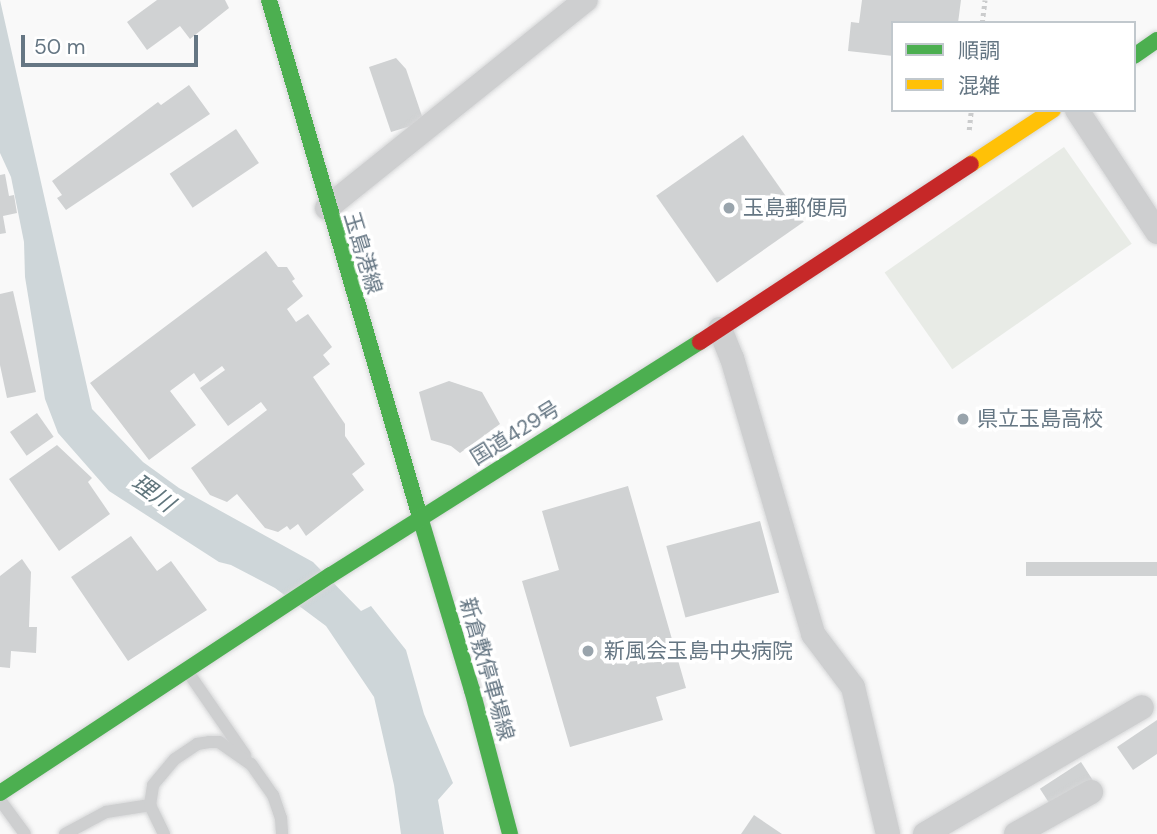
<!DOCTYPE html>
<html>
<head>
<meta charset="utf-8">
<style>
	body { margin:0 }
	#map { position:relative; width:1157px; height:834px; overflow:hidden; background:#f9f9f9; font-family:"DM Sans","Noto Sans JP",sans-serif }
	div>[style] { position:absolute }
	.green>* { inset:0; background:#e8ebe6; transform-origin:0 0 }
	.water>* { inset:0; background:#ced6d9 }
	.building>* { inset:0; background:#d0d2d3; transform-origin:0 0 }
	.path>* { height:4.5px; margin-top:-2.25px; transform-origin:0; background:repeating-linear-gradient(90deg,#cbcccd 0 3.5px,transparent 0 7px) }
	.roads { filter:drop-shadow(0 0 2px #d5d6d7) drop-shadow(0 0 2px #d5d6d7) }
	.lane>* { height:12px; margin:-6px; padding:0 6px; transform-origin:6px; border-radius:6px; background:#cecfd0 }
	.street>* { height:24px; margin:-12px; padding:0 12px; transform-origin:12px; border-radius:12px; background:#cecfd0 }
	.fast>* { height:16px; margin:-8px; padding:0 8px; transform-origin:8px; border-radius:8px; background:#4caf50 }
	.slow>* { height:16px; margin:-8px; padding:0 8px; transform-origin:8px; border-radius:8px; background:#ffc107 }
	.jam>* { height:16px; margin:-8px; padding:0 8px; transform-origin:8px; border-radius:8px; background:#c62828 }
	.dots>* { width:19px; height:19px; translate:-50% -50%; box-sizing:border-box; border:4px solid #fff; border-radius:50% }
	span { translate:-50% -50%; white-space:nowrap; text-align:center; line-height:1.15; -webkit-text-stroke:7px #fff; paint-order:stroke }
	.poi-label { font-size:21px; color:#657683 }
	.left { translate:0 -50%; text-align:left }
	.street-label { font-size:21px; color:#657683 }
	.water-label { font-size:23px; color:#60757c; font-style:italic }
	.legend { position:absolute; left:891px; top:21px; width:245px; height:91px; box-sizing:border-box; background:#fff; border:2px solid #c1c8cd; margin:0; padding:9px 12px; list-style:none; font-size:21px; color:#657683 }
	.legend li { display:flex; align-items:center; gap:14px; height:35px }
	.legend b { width:35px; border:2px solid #c1c8cd }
	.scale { position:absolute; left:21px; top:35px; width:177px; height:32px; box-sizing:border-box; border:4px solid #657683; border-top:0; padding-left:9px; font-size:21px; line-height:24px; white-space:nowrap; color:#657683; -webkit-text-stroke:5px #fff; paint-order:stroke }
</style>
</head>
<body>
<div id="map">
	<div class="green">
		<i style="left:1064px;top:147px;width:118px;height:219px;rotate:55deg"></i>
	</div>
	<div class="water">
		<i style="clip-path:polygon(0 0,92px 409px,143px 462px,179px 488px,313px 562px,361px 611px,371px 606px,406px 650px,424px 714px,453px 783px,438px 800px,444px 834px,401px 834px,394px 785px,374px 697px,326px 626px,275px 588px,231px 565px,219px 562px,109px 491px,58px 433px,45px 399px,25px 277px,24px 242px,11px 177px,0 153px)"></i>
	</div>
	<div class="building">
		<i style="clip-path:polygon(157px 0,225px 0,229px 8px,190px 39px,180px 26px,147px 50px,127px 22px)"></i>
		<i style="clip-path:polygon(862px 0,961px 0,958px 23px,893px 23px,893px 56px,848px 51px,851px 22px,859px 23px)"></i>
		<i style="clip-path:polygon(396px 58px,406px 69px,424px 122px,391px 132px,369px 67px)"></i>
		<i style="clip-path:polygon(189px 85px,210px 114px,66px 210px,57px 198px,62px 195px,52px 181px,158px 102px,161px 105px)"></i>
		<i style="left:236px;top:129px;width:41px;height:80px;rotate:56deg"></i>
		<i style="left:743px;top:135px;width:106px;height:106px;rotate:55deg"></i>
		<i style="clip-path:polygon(5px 174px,9px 196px,14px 195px,17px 213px,3px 216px,6px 233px,0 234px,0 175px)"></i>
		<i style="clip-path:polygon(266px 251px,278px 267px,287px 267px,295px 279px,292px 281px,303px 296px,287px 309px,296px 322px,308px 314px,332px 347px,323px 355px,330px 364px,313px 377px,345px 424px,345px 436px,365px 464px,352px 474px,364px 490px,306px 536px,298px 524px,290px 530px,287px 526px,278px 532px,265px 528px,237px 494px,227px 502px,210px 495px,191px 468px,267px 410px,261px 402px,228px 426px,200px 388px,225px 370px,222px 366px,200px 382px,194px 373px,170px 391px,196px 425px,149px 460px,90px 383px)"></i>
		<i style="clip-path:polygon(13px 291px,36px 392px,7px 398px,0 365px,0 294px)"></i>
		<i style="clip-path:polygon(449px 381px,482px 392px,500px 424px,460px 453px,451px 446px,431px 440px,419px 392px)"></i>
		<i style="left:37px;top:413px;width:29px;height:33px;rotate:55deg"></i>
		<i style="clip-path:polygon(57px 445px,92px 478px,88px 482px,110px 514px,59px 551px,9px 479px)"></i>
		<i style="clip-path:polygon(628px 486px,686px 688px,656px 697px,663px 720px,570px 747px,522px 581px,559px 570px,542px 511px)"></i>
		<i style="left:760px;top:521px;width:74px;height:97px;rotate:75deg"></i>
		<i style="clip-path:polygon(131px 536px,157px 571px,171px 561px,207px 610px,128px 661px,71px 577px)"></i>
		<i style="clip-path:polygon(22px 559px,31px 572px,29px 627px,37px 627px,36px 653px,11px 651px,10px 668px,0 667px,0 576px)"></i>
		<i style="left:1157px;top:562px;width:14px;height:131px;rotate:90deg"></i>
		<i style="clip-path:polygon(1157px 720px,1157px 754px,1133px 770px,1117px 747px)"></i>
		<i style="left:1081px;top:762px;width:31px;height:49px;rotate:57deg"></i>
		<i style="clip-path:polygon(754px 815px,782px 834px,741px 834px)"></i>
	</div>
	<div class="path">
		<i style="left:982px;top:23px;width:23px;rotate:-83deg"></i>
		<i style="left:969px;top:130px;width:20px;rotate:-84deg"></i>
	</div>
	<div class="roads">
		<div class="lane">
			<i style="left:188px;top:672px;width:101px;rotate:55.5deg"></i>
			<i style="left:0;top:800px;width:42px;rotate:53.7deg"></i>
			<i style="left:65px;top:834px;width:47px;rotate:-28.2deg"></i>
			<i style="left:106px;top:812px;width:45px;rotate:-9deg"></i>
			<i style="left:164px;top:834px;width:32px;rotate:-116deg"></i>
			<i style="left:150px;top:805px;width:20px;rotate:-81deg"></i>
			<i style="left:153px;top:785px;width:34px;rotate:-50deg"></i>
			<i style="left:175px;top:759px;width:27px;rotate:-34deg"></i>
			<i style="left:197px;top:744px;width:12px;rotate:-9deg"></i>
			<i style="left:209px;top:742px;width:10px"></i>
			<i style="left:219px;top:742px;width:39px;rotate:35deg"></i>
			<i style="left:251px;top:764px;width:38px;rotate:55deg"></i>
			<i style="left:273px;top:795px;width:24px;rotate:71deg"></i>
			<i style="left:281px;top:818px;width:16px;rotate:86deg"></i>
		</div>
		<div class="street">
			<i style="left:1077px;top:110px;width:146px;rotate:56.7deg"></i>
			<i style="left:327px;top:208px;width:332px;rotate:-38.8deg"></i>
			<i style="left:720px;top:329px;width:31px;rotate:68deg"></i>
			<i style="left:732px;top:358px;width:288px;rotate:73.6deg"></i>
			<i style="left:813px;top:634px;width:66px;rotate:53deg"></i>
			<i style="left:853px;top:687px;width:151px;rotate:76.6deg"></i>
			<i style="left:925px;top:834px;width:251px;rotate:-30.3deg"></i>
			<i style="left:1016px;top:834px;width:86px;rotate:-29.2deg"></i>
		</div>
		<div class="fast">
			<i style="left:269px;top:0;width:539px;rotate:73.72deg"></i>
			<i style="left:1134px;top:56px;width:28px;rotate:-35deg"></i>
			<i style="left:420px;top:517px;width:181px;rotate:73.3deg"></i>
			<i style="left:472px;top:690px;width:149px;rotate:75.2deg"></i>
			<i style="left:0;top:793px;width:396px;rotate:-33.4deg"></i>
			<i style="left:331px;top:575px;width:436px;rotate:-32.3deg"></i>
		</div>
		<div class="slow">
			<i style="left:971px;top:164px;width:98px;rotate:-33.4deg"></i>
		</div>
		<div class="jam">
			<i style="left:700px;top:342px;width:324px;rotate:-33.3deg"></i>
		</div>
	</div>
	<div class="dots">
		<i style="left:729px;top:208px;background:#99a4ac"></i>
		<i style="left:963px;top:419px;background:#99a4ac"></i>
		<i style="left:588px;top:651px;background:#99a4ac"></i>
	</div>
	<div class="poi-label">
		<span class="left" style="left:743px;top:208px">玉島郵便局</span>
		<span class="left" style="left:977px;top:419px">県立玉島高校</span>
		<span class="left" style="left:604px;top:651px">新風会玉島中央病院</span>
	</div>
	<div class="street-label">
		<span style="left:363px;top:253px;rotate:73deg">玉島港線</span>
		<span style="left:515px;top:433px;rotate:-32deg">国道429号</span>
		<span style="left:487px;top:669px;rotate:74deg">新倉敷停車場線</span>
	</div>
	<div class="water-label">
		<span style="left:153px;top:493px;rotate:36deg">理川</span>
	</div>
	<ul class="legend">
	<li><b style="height:9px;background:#4caf50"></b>順調</li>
	<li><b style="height:9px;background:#ffc107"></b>混雑</li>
	</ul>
	<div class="scale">50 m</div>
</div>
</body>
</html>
